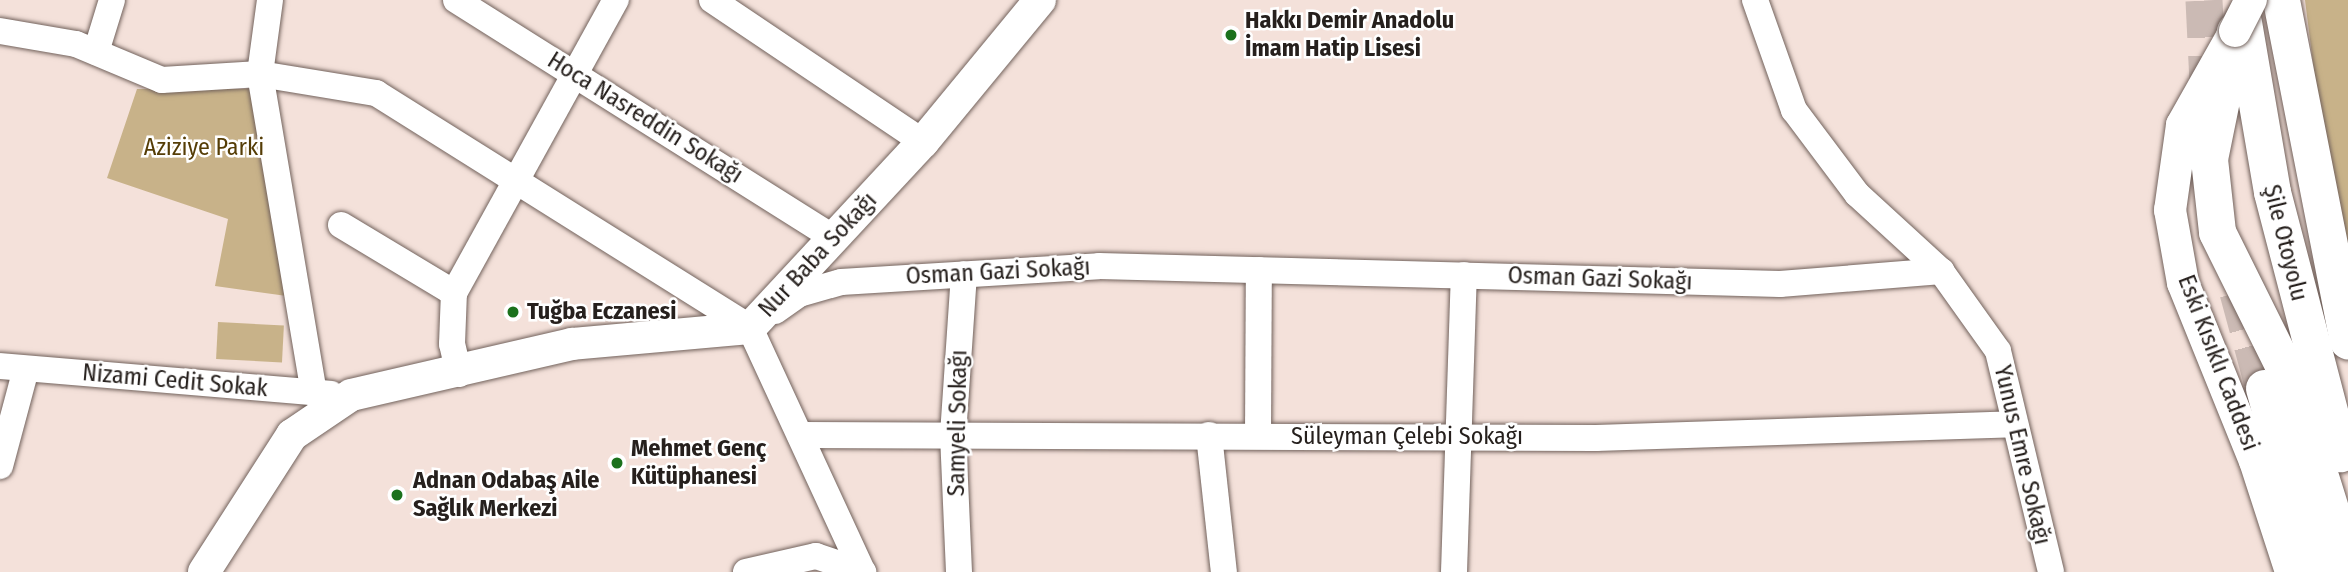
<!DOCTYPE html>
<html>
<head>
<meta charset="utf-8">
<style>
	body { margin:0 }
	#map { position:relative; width:2348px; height:572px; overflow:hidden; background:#f4e1da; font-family:"Fira Sans Condensed",sans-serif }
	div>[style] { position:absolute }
	.green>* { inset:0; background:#c8b289; transform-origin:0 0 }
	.highway-tunnel>* { height:37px; margin-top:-18.5px; transform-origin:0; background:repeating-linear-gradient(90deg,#cbbab4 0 37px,transparent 0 55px) }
	.roads { filter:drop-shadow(0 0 2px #72625c) drop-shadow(0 0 2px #72625c) }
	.minor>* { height:26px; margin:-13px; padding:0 13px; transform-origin:13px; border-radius:13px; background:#fff }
	.major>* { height:32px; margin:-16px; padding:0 16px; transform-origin:16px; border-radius:16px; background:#fff }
	.highway>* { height:37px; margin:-18.5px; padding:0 18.5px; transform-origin:18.5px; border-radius:18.5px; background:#fff }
	.bridges { filter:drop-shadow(0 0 2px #72625c) drop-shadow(0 0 2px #72625c) }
	.major-bridge>* { height:32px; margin:-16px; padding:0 16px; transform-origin:16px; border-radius:16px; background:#fff }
	.dots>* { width:19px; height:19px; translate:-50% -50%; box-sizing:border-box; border:4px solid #fff; border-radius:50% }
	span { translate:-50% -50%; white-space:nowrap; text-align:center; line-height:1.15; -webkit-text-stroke:5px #fff; paint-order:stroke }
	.poi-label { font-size:24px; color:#26201d; font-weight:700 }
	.left { translate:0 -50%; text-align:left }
	.street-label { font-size:24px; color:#26201d }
	.park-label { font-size:24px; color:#553d06 }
</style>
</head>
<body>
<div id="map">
	<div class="green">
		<i style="clip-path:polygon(2305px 0,2348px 0,2348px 268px,2315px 79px)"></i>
		<i style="clip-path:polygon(137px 89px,253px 89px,294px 297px,215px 286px,228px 219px,107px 178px)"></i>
		<i style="left:218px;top:322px;width:66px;height:37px;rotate:3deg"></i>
	</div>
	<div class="highway-tunnel">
		<i style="left:2204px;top:0;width:101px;rotate:87.2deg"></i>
		<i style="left:2238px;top:292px;width:99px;rotate:74.8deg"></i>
	</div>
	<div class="roads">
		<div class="minor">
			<i style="left:270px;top:0;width:75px;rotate:97.7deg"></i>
			<i style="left:260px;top:74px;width:324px;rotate:80.4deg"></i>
			<i style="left:456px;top:0;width:447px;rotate:32.2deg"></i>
			<i style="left:712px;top:0;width:254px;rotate:33.9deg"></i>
			<i style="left:1755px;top:0;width:117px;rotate:70.5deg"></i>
			<i style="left:1794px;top:110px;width:105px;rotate:53.1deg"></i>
			<i style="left:1857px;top:194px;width:114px;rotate:42.5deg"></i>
			<i style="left:1941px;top:271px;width:98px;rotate:54.5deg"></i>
			<i style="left:1998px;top:351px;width:227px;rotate:76.5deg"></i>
			<i style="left:0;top:31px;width:77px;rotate:9.7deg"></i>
			<i style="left:76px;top:44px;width:93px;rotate:22.7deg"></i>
			<i style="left:162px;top:80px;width:98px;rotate:-3.5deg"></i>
			<i style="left:260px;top:74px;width:118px;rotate:9.3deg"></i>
			<i style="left:376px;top:93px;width:442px;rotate:32.1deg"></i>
			<i style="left:96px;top:52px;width:54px;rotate:-72.9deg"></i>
			<i style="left:341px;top:225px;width:132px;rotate:31deg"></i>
			<i style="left:775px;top:311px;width:29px;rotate:-35deg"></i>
			<i style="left:799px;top:294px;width:44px;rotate:-15.9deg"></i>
			<i style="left:841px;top:282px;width:258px;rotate:-3.5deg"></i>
			<i style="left:1099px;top:266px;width:681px;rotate:1.51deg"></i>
			<i style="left:1780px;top:284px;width:162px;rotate:-4.6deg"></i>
			<i style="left:750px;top:328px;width:269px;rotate:65.2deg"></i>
			<i style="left:0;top:366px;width:332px;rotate:4.8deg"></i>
			<i style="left:459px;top:374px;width:31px;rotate:-103deg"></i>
			<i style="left:452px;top:344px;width:51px;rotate:-87.8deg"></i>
			<i style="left:454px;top:293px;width:335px;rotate:-61.1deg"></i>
			<i style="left:800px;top:435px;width:796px;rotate:0.22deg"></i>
			<i style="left:1596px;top:438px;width:418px;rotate:-1.9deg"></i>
			<i style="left:1209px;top:435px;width:138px;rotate:83.8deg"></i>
			<i style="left:1258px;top:436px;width:166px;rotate:-89.7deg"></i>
			<i style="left:0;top:466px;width:100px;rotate:-75deg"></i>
			<i style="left:746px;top:572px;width:72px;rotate:-12.9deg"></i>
			<i style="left:816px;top:556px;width:50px;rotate:18.8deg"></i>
			<i style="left:959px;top:572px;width:137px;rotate:-92.5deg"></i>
			<i style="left:953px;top:435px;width:161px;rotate:-86.1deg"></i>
			<i style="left:1454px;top:572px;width:297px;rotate:-88.1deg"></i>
		</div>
		<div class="major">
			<i style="left:2231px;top:38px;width:100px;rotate:119.4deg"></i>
			<i style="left:2182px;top:125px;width:86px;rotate:98deg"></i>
			<i style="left:2170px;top:210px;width:74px;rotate:79.9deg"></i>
			<i style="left:2183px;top:283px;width:192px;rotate:68deg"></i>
			<i style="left:2255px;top:461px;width:117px;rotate:72deg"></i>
			<i style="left:204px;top:572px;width:163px;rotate:-57.3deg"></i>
			<i style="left:292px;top:435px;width:71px;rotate:-34.1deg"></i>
			<i style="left:351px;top:395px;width:227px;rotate:-13deg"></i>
			<i style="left:572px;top:344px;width:179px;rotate:-5.1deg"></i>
			<i style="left:750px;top:328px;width:254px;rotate:-47.1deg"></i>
			<i style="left:923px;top:142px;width:184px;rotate:-50.5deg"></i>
		</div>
		<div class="highway">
			<i style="left:2281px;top:0;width:347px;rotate:78.9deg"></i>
			<i style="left:2243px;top:22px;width:172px;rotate:80.3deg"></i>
			<i style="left:2272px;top:192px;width:270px;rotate:75.4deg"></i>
			<i style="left:2235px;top:31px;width:131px;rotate:101.5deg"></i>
			<i style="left:2209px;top:159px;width:73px;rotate:83.7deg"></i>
			<i style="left:2217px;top:232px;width:162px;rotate:63.6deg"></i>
			<i style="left:2289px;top:377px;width:199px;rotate:72.7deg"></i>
			<i style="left:2264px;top:388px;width:191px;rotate:74.5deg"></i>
		</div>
	</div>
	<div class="bridges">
		<div class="major-bridge">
			<i style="left:2235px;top:31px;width:35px;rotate:-63deg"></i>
		</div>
	</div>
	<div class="dots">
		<i style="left:1231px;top:35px;background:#1b711c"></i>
		<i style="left:513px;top:312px;background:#1b711c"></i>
		<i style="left:617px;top:463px;background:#1b711c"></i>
		<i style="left:397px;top:495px;background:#1b711c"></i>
	</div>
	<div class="poi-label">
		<span class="left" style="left:1245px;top:35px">Hakkı Demir Anadolu<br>İmam Hatip Lisesi</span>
		<span class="left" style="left:527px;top:312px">Tuğba Eczanesi</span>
		<span class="left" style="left:631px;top:463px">Mehmet Genç<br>Kütüphanesi</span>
		<span class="left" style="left:413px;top:495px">Adnan Odabaş Aile<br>Sağlık Merkezi</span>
	</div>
	<div class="street-label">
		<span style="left:645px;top:118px;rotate:32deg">Hoca Nasreddin Sokağı</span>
		<span style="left:2285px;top:243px;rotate:76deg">Şile Otoyolu</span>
		<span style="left:818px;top:255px;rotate:-47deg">Nur Baba Sokağı</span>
		<span style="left:998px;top:272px;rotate:-3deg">Osman Gazi Sokağı</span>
		<span style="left:1600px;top:279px;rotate:2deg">Osman Gazi Sokağı</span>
		<span style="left:2218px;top:363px;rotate:69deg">Eski Kısıklı Caddesi</span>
		<span style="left:175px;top:381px;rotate:5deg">Nizami Cedit Sokak</span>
		<span style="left:958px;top:423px;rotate:-89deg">Samyeli Sokağı</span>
		<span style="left:1407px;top:437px">Süleyman Çelebi Sokağı</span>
		<span style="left:2022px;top:455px;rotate:77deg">Yunus Emre Sokağı</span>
	</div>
	<div class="park-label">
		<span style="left:204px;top:148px">Aziziye Parki</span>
	</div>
</div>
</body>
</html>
